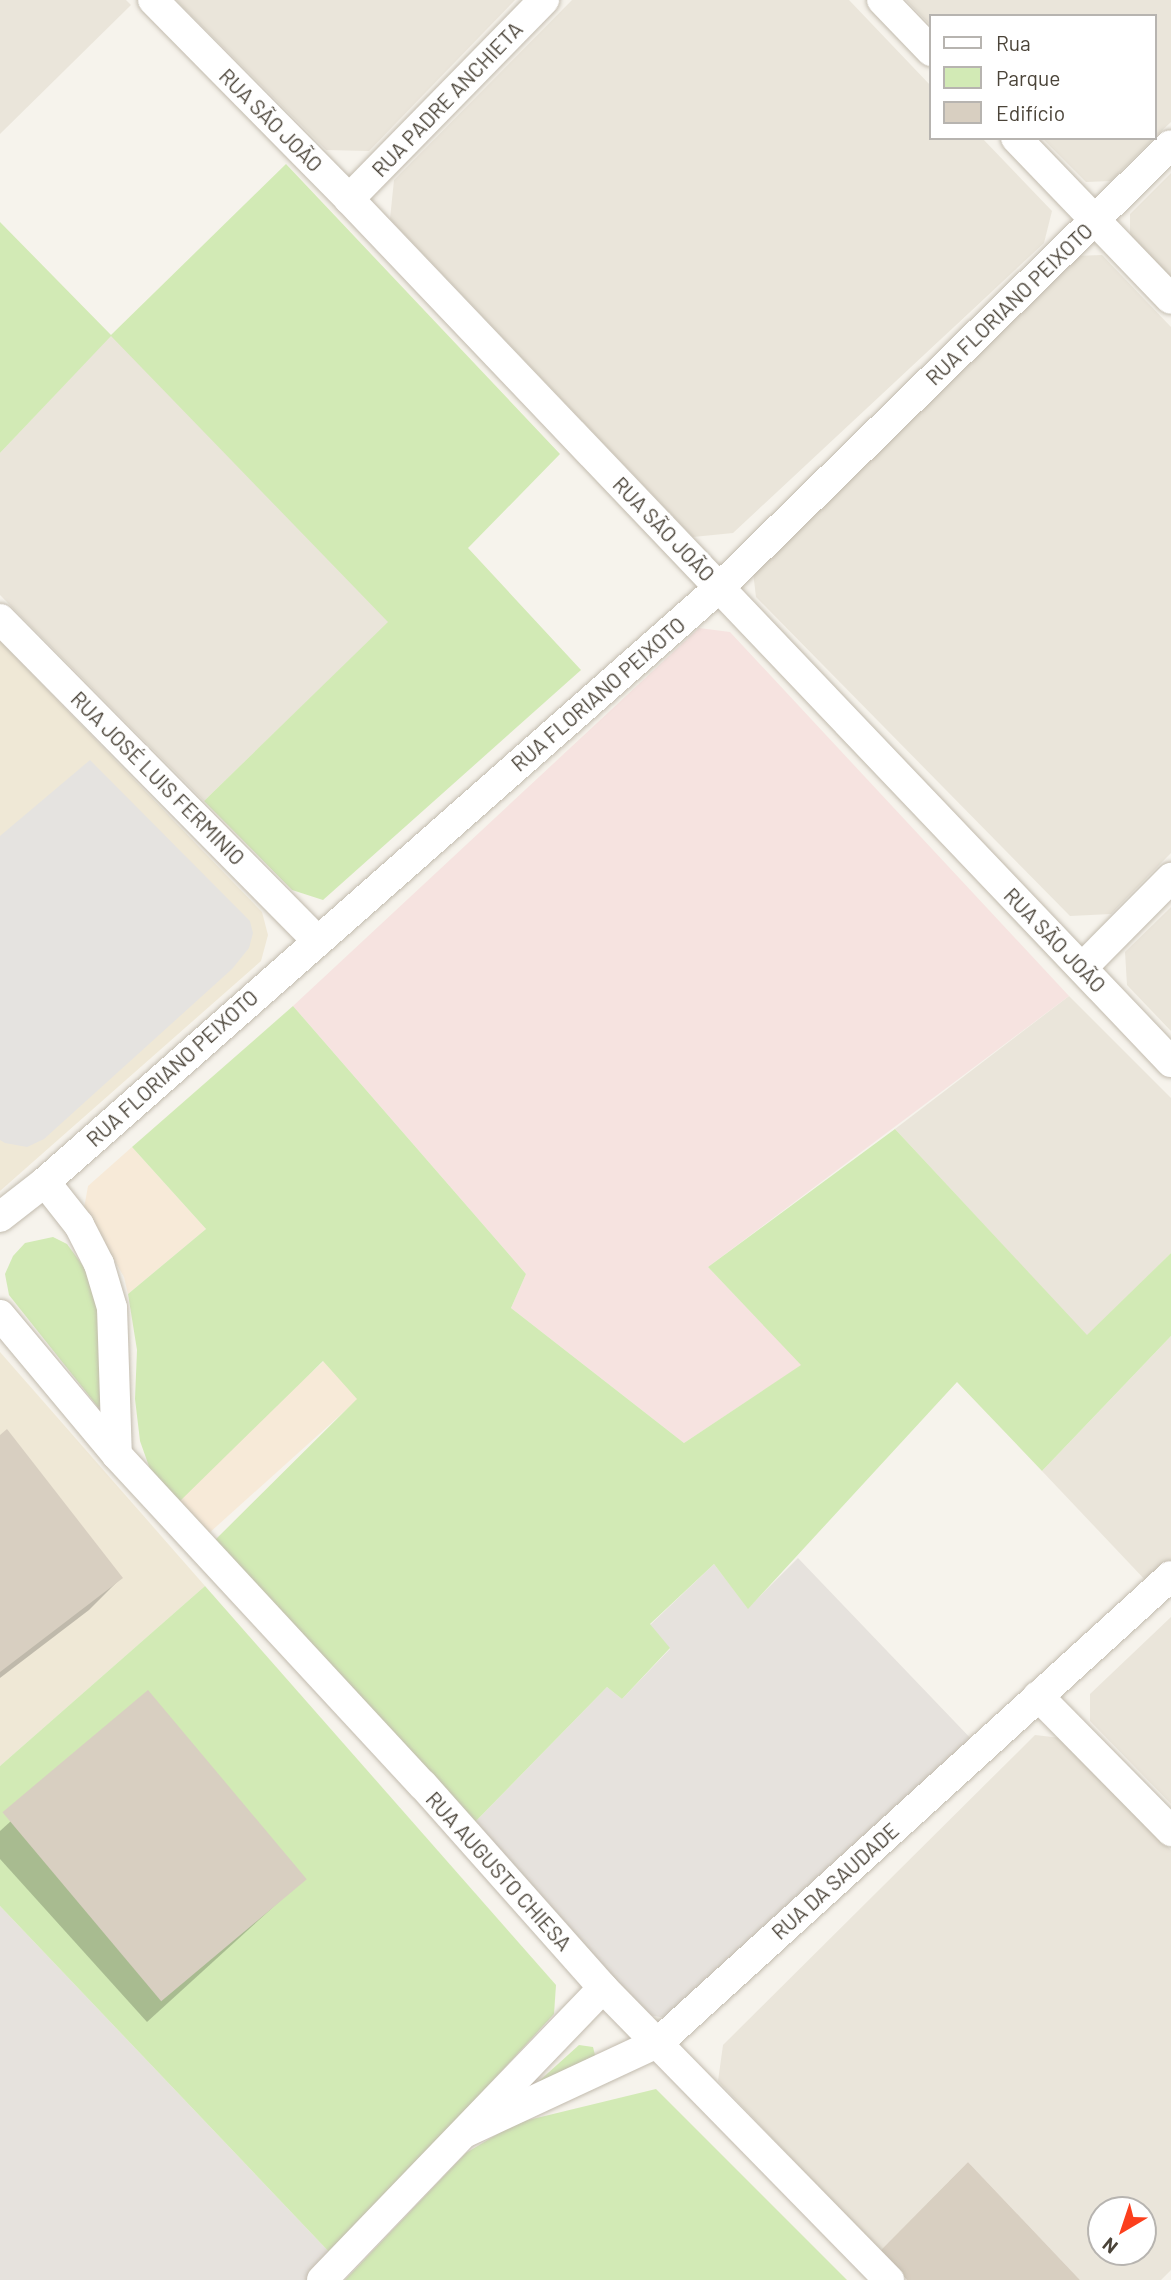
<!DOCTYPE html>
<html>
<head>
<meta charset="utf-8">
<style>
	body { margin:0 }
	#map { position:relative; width:1171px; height:2280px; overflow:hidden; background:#f6f3ec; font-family:Barlow,sans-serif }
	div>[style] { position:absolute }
	.residential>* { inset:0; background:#eae5da }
	.commercial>* { inset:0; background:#f7ead8; transform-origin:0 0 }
	.industrial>* { inset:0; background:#e6e2dd }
	.education>* { inset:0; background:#efe8d6 }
	.medical>* { inset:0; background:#f6e3e0 }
	.green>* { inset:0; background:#d2eab5 }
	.parking>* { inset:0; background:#e5e3e0 }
	.shadow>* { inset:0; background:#0003 }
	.building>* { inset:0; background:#d8cfc1; transform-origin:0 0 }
	.roads { filter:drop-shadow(0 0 2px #c2bbae) drop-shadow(0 0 2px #c2bbae) }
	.minor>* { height:30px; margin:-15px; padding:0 15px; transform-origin:15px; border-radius:15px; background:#fff }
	span { translate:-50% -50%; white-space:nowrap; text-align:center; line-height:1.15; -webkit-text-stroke:7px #fff; paint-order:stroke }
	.street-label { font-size:21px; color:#4b4439 }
	.legend { position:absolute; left:929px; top:14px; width:228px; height:126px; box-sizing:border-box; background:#fff; border:2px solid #b7b4b0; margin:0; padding:9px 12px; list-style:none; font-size:21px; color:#4b4439 }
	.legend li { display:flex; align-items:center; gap:14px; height:35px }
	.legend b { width:35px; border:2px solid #b7b4b0 }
	.north { position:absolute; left:1087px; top:2196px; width:70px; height:70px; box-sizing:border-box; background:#fff; border:2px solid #b7b4b0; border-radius:50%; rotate:219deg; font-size:19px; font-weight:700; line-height:28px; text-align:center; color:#4b4439 }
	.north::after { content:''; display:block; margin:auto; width:24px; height:32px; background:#fc3f1d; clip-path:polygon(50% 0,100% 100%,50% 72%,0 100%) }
</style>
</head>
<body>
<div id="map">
	<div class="residential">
		<i style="clip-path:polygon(0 0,126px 0,131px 5px,0 134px)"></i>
		<i style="clip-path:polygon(176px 0,515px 0,369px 151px,326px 150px)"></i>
		<i style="clip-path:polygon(572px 0,849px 0,931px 86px,931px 138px,982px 138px,1052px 211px,1044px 243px,733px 533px,693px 537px,390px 219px,394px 180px)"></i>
		<i style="clip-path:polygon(906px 0,1171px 0,1171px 122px,1155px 137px,1155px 16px,931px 16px,931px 26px)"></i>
		<i style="clip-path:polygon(1042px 138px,1154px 138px,1111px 181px,1086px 182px)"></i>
		<i style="clip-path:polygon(1171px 173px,1171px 282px,1130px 239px,1130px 214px)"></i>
		<i style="clip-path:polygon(1102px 255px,1171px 327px,1171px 853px,1111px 914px,1070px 916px,756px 597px,753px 572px,1073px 256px)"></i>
		<i style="clip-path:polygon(111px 335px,389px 622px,204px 801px,0 595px,0 453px)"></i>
		<i style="clip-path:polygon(1171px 907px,1171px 1031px,1127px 985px,1125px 952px)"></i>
		<i style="clip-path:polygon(1069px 996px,1171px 1098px,1171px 1253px,1087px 1336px,895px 1129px)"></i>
		<i style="clip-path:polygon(1171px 1336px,1171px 1561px,1148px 1583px,1042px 1471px)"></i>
		<i style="clip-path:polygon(1171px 1617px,1171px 1804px,1090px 1721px,1090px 1694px)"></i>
		<i style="clip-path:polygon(evenodd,1035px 1735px,1061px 1738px,1171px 1850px,1171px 2270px,1161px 2280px,1080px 2280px,968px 2162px,880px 2251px,718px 2081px,723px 2045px,1035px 1735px,1101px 2210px,1143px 2210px,1143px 2252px,1101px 2252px,1101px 2210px)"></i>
	</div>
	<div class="commercial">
		<i style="clip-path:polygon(132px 1147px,206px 1229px,128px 1294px,124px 1277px,84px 1208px,88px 1186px)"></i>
		<i style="left:324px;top:1361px;width:51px;height:202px;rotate:48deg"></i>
	</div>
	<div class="industrial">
		<i style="clip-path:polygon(798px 1558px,977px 1745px,684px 2021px,648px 2015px,473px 1824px,607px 1687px,622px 1699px,670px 1649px,650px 1625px,714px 1564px,748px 1608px)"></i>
		<i style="clip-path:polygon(0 1906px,332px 2255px,306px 2280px,0 2280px)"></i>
	</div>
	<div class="education">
		<i style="clip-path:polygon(0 641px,262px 912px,268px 935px,261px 961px,0 1191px)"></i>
		<i style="clip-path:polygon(0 1352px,205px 1586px,0 1766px)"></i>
	</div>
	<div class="medical">
		<i style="clip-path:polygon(699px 628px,730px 632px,1069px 996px,708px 1267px,802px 1365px,684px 1443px,511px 1308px,526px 1274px,293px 1006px)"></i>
	</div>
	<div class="green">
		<i style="clip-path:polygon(286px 164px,560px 454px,468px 548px,581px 670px,323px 900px,292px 890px,204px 801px,388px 622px,111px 336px,0 453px,0 222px,111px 335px)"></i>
		<i style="clip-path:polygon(293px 1006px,526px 1274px,511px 1308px,684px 1443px,801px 1365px,708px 1267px,895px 1129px,1087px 1335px,1171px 1253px,1171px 1336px,1042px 1471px,957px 1382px,748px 1609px,714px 1564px,650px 1624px,670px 1648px,622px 1699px,607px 1687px,473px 1824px,214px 1541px,357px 1399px,323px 1361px,179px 1502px,151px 1472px,140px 1441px,135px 1399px,137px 1350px,128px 1294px,206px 1229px,132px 1147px)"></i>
		<i style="clip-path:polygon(53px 1237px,67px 1244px,89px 1274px,104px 1329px,105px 1405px,98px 1407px,9px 1295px,5px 1274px,13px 1256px,25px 1243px)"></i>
		<i style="clip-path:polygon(205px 1586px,556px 1985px,554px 2014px,332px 2255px,0 1906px,0 1766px)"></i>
		<i style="clip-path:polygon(579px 2045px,593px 2047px,596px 2059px,527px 2092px)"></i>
		<i style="clip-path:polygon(656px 2089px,847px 2280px,345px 2280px,466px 2153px,516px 2123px)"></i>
	</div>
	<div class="parking">
		<i style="clip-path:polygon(90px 760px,250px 921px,253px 933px,249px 948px,232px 969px,44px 1139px,27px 1147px,5px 1143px,0 1140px,0 836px)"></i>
	</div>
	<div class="shadow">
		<i style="clip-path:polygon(0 1437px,121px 1578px,89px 1610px,0 1678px)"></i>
		<i style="clip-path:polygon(11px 1821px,304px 1879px,147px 2022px,0 1859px,0 1831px)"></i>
	</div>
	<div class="building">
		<i style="clip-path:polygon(7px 1429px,123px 1578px,0 1672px,0 1435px)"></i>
		<i style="left:148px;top:1690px;width:247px;height:190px;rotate:50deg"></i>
		<i style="clip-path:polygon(968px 2162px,1080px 2280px,907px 2280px,880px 2251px)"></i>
	</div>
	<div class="roads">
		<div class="minor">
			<i style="left:153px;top:0;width:279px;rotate:45.4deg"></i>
			<i style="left:349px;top:199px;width:1192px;rotate:46.39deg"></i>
			<i style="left:882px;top:0;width:71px;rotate:46.1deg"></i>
			<i style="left:1016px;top:138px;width:223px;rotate:46.1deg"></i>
			<i style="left:349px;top:199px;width:279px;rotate:-45.6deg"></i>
			<i style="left:0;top:619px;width:450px;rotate:45.4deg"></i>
			<i style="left:1082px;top:968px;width:127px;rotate:-45.3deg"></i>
			<i style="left:45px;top:1182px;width:55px;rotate:51.7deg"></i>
			<i style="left:79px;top:1225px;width:44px;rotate:62.9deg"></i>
			<i style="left:99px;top:1264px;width:46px;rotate:73.5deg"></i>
			<i style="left:112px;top:1308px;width:147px;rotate:88.1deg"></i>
			<i style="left:0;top:1217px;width:57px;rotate:-37.9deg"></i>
			<i style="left:45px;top:1182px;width:900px;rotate:-41.4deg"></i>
			<i style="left:720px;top:587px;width:631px;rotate:-44.42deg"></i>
			<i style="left:0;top:1315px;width:182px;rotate:50.1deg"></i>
			<i style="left:117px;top:1455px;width:450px;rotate:47.2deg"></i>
			<i style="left:423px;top:1785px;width:271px;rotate:48.4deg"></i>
			<i style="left:603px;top:1988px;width:409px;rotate:45.6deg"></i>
			<i style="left:1038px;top:1696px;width:190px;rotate:45.4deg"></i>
			<i style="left:464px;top:2133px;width:215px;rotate:-25deg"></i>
			<i style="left:659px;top:2042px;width:692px;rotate:-42.31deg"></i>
			<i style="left:322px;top:2280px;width:405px;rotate:-46.1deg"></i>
		</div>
	</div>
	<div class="street-label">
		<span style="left:447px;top:99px;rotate:-46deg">RUA PADRE ANCHIETA</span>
		<span style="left:271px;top:120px;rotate:45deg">RUA SÃO JOÃO</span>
		<span style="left:1009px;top:304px;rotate:-44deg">RUA FLORIANO PEIXOTO</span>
		<span style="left:664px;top:529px;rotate:46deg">RUA SÃO JOÃO</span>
		<span style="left:598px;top:694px;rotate:-41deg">RUA FLORIANO PEIXOTO</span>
		<span style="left:158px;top:778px;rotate:45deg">RUA JOSÉ LUIS FERMINIO</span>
		<span style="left:1055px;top:940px;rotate:46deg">RUA SÃO JOÃO</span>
		<span style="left:172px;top:1068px;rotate:-42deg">RUA FLORIANO PEIXOTO</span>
		<span style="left:499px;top:1871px;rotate:48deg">RUA AUGUSTO CHIESA</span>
		<span style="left:835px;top:1881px;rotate:-42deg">RUA DA SAUDADE</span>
	</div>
	<ul class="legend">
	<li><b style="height:9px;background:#fff"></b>Rua</li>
	<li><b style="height:19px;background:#d2eab5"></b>Parque</li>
	<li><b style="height:19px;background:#d8cfc1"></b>Edifício</li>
	</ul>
	<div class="north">N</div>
</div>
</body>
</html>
